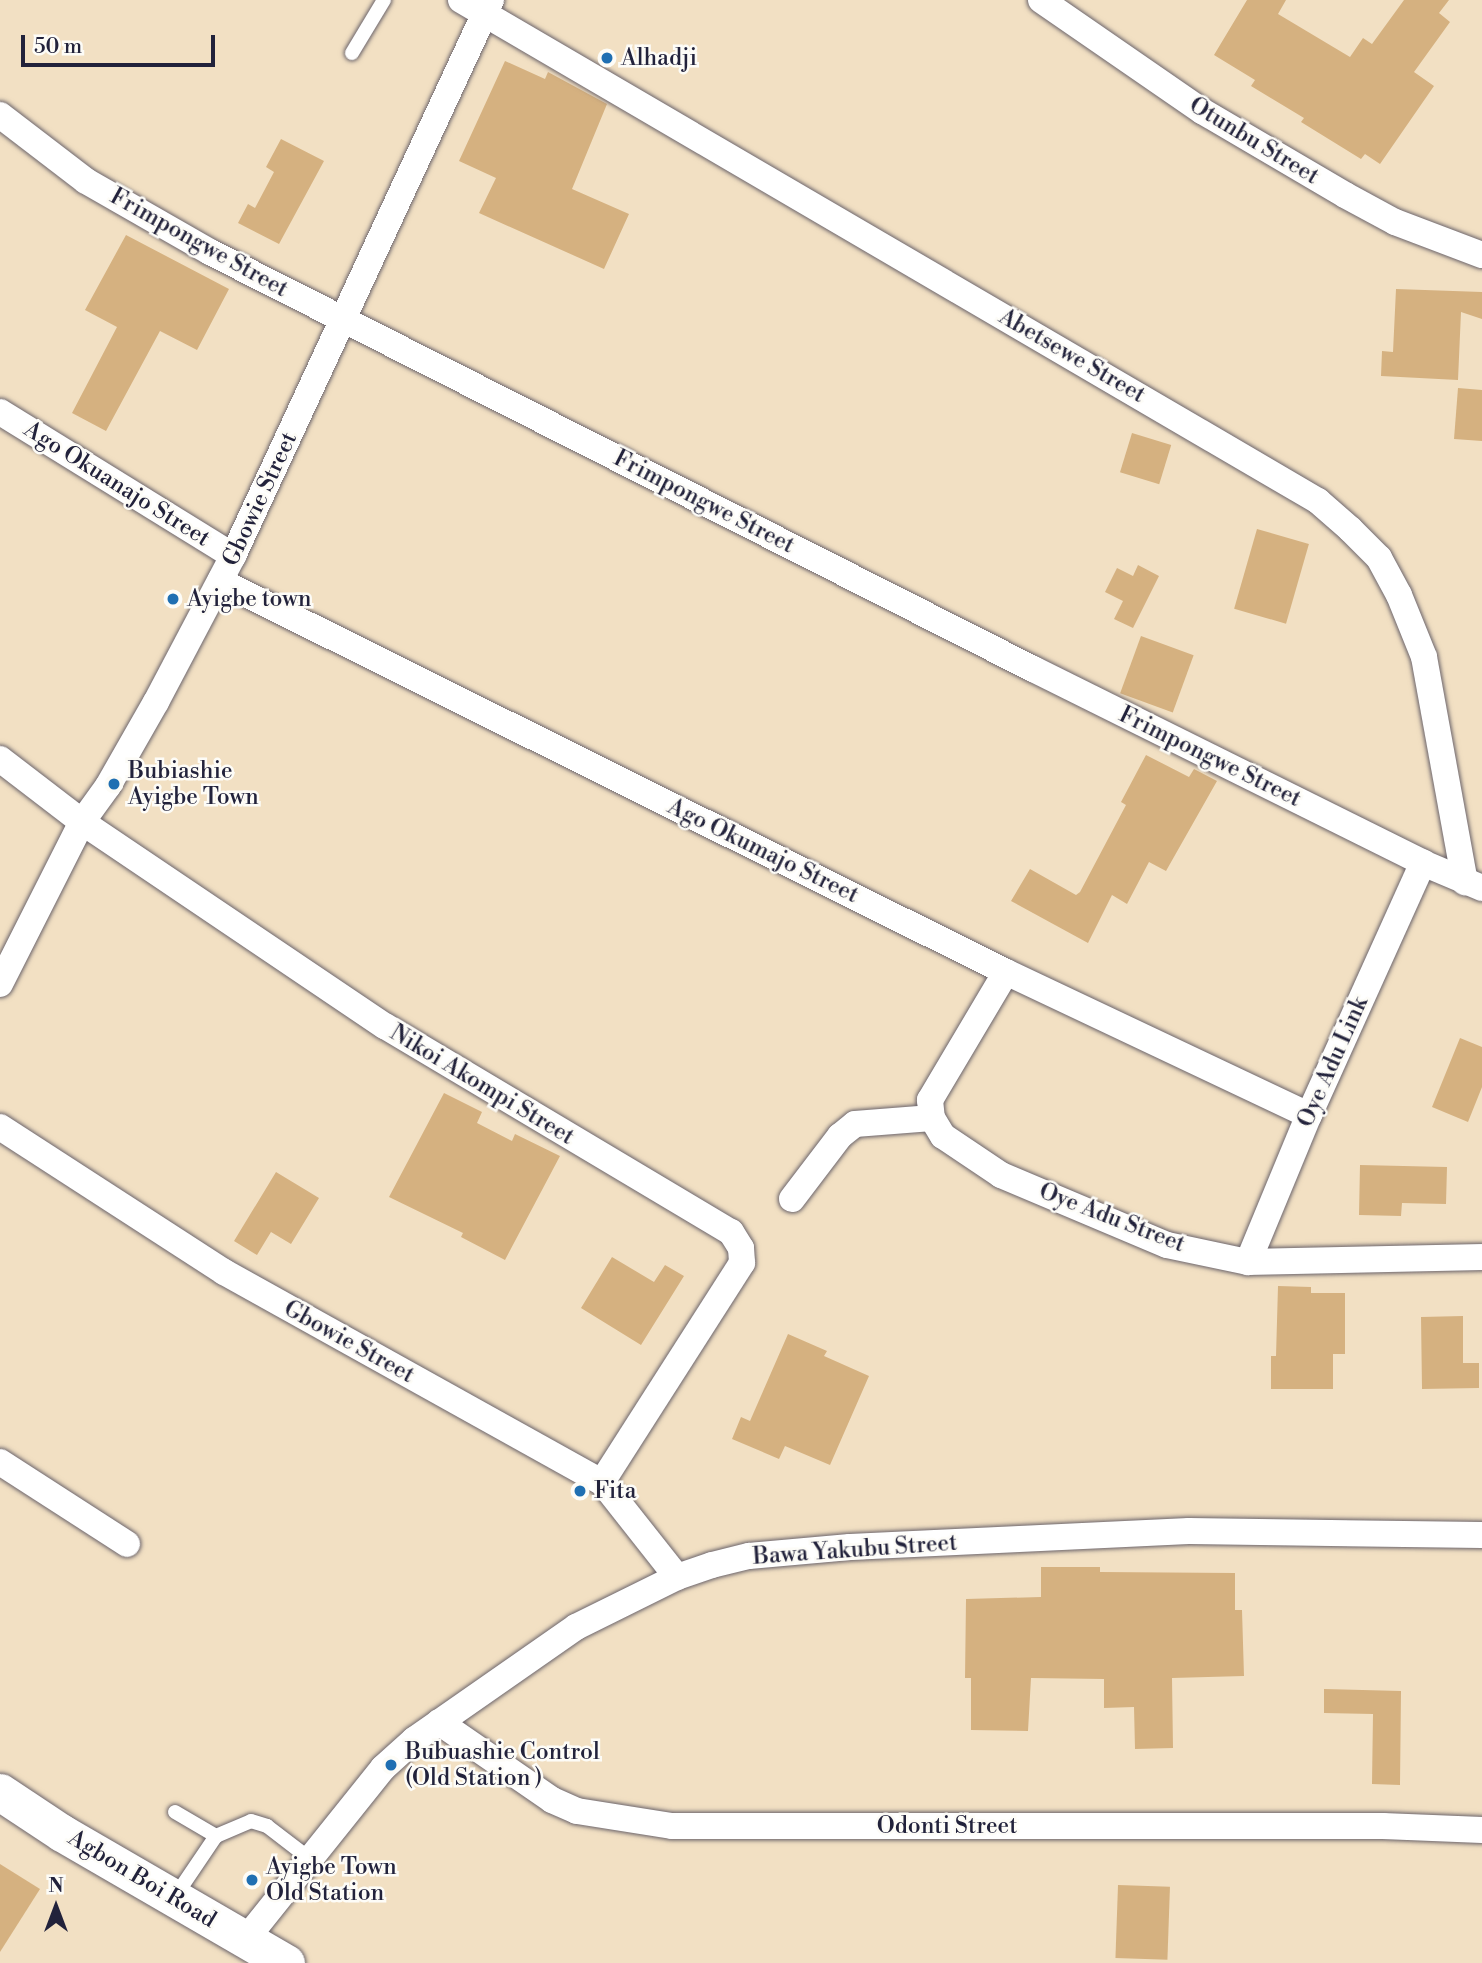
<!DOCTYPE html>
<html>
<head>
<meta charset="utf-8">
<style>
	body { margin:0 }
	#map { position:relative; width:1482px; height:1963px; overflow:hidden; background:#f2e0c3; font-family:"Libre Bodoni",serif }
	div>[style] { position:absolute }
	.building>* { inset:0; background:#d5b180; transform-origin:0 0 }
	.roads { filter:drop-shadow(0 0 2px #6b646b) drop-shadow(0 0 2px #6b646b) }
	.lane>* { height:14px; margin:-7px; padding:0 7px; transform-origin:7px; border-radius:7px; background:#fff }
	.street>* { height:26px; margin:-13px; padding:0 13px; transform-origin:13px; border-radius:13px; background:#fff }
	.secondary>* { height:37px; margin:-18.5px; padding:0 18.5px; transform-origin:18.5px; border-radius:18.5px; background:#fff }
	.dots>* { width:19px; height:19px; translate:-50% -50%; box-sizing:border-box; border:4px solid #fdfcf7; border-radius:50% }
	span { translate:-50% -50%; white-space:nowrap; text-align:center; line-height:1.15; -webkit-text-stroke:5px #fdfcf7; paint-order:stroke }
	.poi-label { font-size:23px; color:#22223b }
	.left { translate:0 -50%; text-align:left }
	.street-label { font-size:23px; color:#22223b }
	.north { position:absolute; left:21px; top:1872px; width:70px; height:70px; -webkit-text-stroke:5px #fdfcf7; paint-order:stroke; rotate:0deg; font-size:19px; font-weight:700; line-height:28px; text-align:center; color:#22223b }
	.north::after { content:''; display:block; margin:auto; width:24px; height:32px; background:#22223b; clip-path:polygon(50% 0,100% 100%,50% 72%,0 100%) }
	.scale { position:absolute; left:21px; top:35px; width:194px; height:32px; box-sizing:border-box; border:4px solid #22223b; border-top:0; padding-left:9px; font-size:21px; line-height:24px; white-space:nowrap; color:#22223b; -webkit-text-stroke:5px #fdfcf7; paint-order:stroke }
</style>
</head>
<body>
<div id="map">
	<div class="building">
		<i style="clip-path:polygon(1247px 0,1286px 0,1278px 14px,1350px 57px,1363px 38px,1372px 44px,1404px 0,1449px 0,1439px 13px,1450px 22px,1414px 72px,1434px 86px,1380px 164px,1365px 154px,1361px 159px,1301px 122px,1304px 118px,1251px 86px,1255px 80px,1214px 55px)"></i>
		<i style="clip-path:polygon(505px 61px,545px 79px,548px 72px,607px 104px,572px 189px,629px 214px,604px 269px,479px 213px,496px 178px,459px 161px)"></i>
		<i style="clip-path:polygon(281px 139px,324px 161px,279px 244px,238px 223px,248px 204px,255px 208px,274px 172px,266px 167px)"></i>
		<i style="clip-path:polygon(126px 235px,229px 289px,197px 350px,160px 331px,106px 431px,72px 413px,117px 327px,85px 310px)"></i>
		<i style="clip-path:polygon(1396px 289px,1482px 292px,1482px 319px,1461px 312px,1458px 380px,1381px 376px,1382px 351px,1393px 352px)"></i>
		<i style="clip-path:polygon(1458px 388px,1482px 390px,1482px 441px,1454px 439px)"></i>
		<i style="left:1132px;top:433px;width:41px;height:41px;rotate:17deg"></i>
		<i style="left:1257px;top:529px;width:54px;height:83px;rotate:16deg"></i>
		<i style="clip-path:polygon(1138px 565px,1159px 576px,1133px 628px,1114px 619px,1123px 601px,1105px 592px,1117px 568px,1133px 576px)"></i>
		<i style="left:1141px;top:636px;width:56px;height:61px;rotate:20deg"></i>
		<i style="clip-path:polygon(1146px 755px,1189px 777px,1194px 769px,1217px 781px,1166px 871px,1149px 862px,1127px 904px,1112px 895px,1088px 943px,1011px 901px,1030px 869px,1076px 895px,1080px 892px,1126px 805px,1121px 802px)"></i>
		<i style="clip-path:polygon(1460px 1038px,1482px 1047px,1482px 1087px,1468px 1122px,1432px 1107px)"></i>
		<i style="clip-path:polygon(444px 1093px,482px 1112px,477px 1123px,512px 1141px,515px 1134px,560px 1156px,505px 1260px,461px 1237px,463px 1233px,389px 1197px)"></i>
		<i style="clip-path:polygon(1360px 1165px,1447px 1167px,1446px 1204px,1402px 1203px,1401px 1216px,1359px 1215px)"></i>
		<i style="clip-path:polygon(276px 1172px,319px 1198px,291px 1244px,271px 1232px,257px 1255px,234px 1241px)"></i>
		<i style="clip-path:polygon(612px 1257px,654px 1282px,665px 1265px,684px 1276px,641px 1345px,581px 1308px)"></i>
		<i style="clip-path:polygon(1278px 1286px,1311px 1287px,1311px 1293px,1345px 1293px,1345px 1354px,1333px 1354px,1333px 1389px,1271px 1389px,1271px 1356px,1276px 1356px)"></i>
		<i style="clip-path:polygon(1463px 1316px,1463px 1363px,1479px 1363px,1479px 1388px,1422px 1389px,1421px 1317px)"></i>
		<i style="clip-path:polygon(788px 1334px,827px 1351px,824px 1356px,869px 1376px,830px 1465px,785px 1446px,779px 1459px,732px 1439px,741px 1417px,750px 1421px)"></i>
		<i style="clip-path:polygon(1041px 1567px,1100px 1567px,1100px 1572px,1235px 1573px,1235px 1610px,1242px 1610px,1244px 1676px,1172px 1678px,1173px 1748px,1135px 1749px,1134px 1707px,1104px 1708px,1104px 1679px,1031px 1678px,1028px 1731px,971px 1730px,971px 1678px,965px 1678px,966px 1599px,1041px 1597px)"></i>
		<i style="clip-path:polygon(1324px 1689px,1401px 1691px,1400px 1785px,1372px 1784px,1373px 1714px,1324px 1713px)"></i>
		<i style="clip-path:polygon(0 1864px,40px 1889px,0 1952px)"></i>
		<i style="left:1118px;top:1885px;width:52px;height:73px;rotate:2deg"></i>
	</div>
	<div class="roads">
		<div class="lane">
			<i style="left:352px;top:53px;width:62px;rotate:-58.9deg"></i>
			<i style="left:175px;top:1812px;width:48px;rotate:30.3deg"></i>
			<i style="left:174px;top:1898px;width:75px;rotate:-55.9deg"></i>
			<i style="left:216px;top:1836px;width:38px;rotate:-23deg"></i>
			<i style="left:251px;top:1821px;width:17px;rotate:17deg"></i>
			<i style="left:267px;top:1826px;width:54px;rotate:37.5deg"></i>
		</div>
		<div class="street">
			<i style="left:461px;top:0;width:993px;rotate:30.31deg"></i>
			<i style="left:1318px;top:501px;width:43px;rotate:41.2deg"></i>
			<i style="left:1350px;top:529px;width:41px;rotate:45deg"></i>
			<i style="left:1379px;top:558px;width:42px;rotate:61.6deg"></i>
			<i style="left:1399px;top:595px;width:67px;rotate:68deg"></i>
			<i style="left:1424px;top:657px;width:229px;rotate:79.7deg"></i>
			<i style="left:1041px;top:0;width:196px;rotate:34.6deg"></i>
			<i style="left:1202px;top:111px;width:166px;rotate:30.4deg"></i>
			<i style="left:1345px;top:195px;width:57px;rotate:28.4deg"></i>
			<i style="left:1395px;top:222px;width:93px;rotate:20.8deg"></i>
			<i style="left:0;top:115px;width:108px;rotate:37.5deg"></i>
			<i style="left:86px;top:181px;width:143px;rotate:29.8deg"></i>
			<i style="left:210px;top:252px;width:923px;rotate:26.87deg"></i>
			<i style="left:1033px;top:669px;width:436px;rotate:26.4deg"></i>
			<i style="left:1423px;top:863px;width:64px;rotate:23deg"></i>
			<i style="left:0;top:412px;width:274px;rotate:31.7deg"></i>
			<i style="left:220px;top:581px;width:878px;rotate:26.45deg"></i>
			<i style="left:1006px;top:972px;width:335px;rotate:25.3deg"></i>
			<i style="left:0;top:759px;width:103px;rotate:37.5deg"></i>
			<i style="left:82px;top:822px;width:365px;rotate:34deg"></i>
			<i style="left:385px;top:1026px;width:403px;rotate:30.8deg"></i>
			<i style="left:731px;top:1232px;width:19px;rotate:58deg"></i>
			<i style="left:741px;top:1248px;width:15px;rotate:86deg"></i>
			<i style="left:742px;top:1263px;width:260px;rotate:122.6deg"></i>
			<i style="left:1006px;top:972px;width:149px;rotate:120.7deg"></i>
			<i style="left:930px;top:1100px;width:18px;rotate:84deg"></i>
			<i style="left:932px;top:1118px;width:21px;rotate:59deg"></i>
			<i style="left:943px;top:1136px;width:70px;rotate:33.9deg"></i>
			<i style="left:1001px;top:1175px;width:180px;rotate:22.9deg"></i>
			<i style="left:1167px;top:1245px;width:83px;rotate:11.9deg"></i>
			<i style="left:1248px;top:1262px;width:234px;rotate:-1.2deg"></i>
			<i style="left:0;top:984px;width:182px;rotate:-63.2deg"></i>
			<i style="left:82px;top:822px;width:44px;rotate:-54.2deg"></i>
			<i style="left:108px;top:786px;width:97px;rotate:-60.3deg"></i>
			<i style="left:156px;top:702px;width:165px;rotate:-62.2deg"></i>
			<i style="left:233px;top:556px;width:613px;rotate:-65.11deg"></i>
			<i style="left:0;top:1127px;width:267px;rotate:32.9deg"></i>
			<i style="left:224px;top:1272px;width:432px;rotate:29.1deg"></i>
			<i style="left:602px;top:1482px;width:121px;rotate:51.7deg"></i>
			<i style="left:792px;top:1199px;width:79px;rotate:-52.7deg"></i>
			<i style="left:840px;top:1136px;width:19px;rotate:-39deg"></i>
			<i style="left:855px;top:1124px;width:77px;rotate:-4.5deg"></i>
			<i style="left:1248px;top:1262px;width:159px;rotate:-67.5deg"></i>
			<i style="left:1309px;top:1115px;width:277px;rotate:-65.7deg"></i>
			<i style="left:0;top:1462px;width:151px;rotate:32.8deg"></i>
			<i style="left:439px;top:1722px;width:137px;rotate:34.6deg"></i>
			<i style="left:552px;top:1800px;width:27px;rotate:24deg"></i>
			<i style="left:577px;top:1811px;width:96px;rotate:9deg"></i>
			<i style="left:672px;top:1826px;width:711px"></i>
			<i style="left:1383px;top:1826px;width:99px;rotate:2.3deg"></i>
			<i style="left:246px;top:1939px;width:219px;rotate:-51.3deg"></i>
			<i style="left:383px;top:1768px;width:42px;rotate:-42.1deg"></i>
			<i style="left:414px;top:1740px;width:198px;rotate:-34.9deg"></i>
			<i style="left:576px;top:1627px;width:113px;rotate:-26.3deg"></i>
			<i style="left:677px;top:1577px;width:37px;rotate:-19deg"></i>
			<i style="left:712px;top:1565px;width:38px;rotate:-14deg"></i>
			<i style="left:749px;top:1556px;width:101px;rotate:-5.1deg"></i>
			<i style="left:850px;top:1547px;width:339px;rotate:-2.7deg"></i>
			<i style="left:1189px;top:1531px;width:293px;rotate:0.8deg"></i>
		</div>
		<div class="secondary">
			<i style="left:0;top:1792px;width:74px;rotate:33.5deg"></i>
			<i style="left:62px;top:1833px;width:259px;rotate:30.1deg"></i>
		</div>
	</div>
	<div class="dots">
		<i style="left:607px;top:58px;background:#1f6fb2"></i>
		<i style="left:173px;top:599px;background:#1f6fb2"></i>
		<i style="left:114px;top:784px;background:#1f6fb2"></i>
		<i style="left:580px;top:1491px;background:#1f6fb2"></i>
		<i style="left:391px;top:1765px;background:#1f6fb2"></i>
		<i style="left:252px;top:1880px;background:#1f6fb2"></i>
	</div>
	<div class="poi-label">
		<span class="left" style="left:621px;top:58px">Alhadji</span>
		<span class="left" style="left:187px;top:599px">Ayigbe town</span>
		<span class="left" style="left:128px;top:784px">Bubiashie<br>Ayigbe Town</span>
		<span class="left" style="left:594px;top:1491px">Fita</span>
		<span class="left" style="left:405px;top:1765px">Bubuashie Control<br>(Old Station )</span>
		<span class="left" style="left:266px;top:1880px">Ayigbe Town<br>Old Station</span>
	</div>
	<div class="street-label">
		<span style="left:1254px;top:141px;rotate:31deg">Otunbu Street</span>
		<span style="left:199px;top:243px;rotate:29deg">Frimpongwe Street</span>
		<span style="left:1072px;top:356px;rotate:30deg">Abetsewe Street</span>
		<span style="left:117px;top:484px;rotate:32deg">Ago Okuanajo Street</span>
		<span style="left:260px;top:499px;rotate:-65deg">Gbowie Street</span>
		<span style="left:704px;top:502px;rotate:27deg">Frimpongwe Street</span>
		<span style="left:1210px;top:757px;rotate:26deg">Frimpongwe Street</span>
		<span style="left:763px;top:851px;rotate:26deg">Ago Okumajo Street</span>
		<span style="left:1333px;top:1062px;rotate:-66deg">Oye Adu Link</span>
		<span style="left:482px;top:1085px;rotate:31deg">Nikoi Akompi Street</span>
		<span style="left:1112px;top:1218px;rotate:21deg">Oye Adu Street</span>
		<span style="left:349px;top:1342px;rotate:29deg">Gbowie Street</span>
		<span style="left:855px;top:1550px;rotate:-4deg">Bawa Yakubu Street</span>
		<span style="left:947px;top:1826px">Odonti Street</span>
		<span style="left:142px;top:1879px;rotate:31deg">Agbon Boi Road</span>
	</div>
	<div class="north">N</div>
	<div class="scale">50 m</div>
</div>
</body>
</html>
